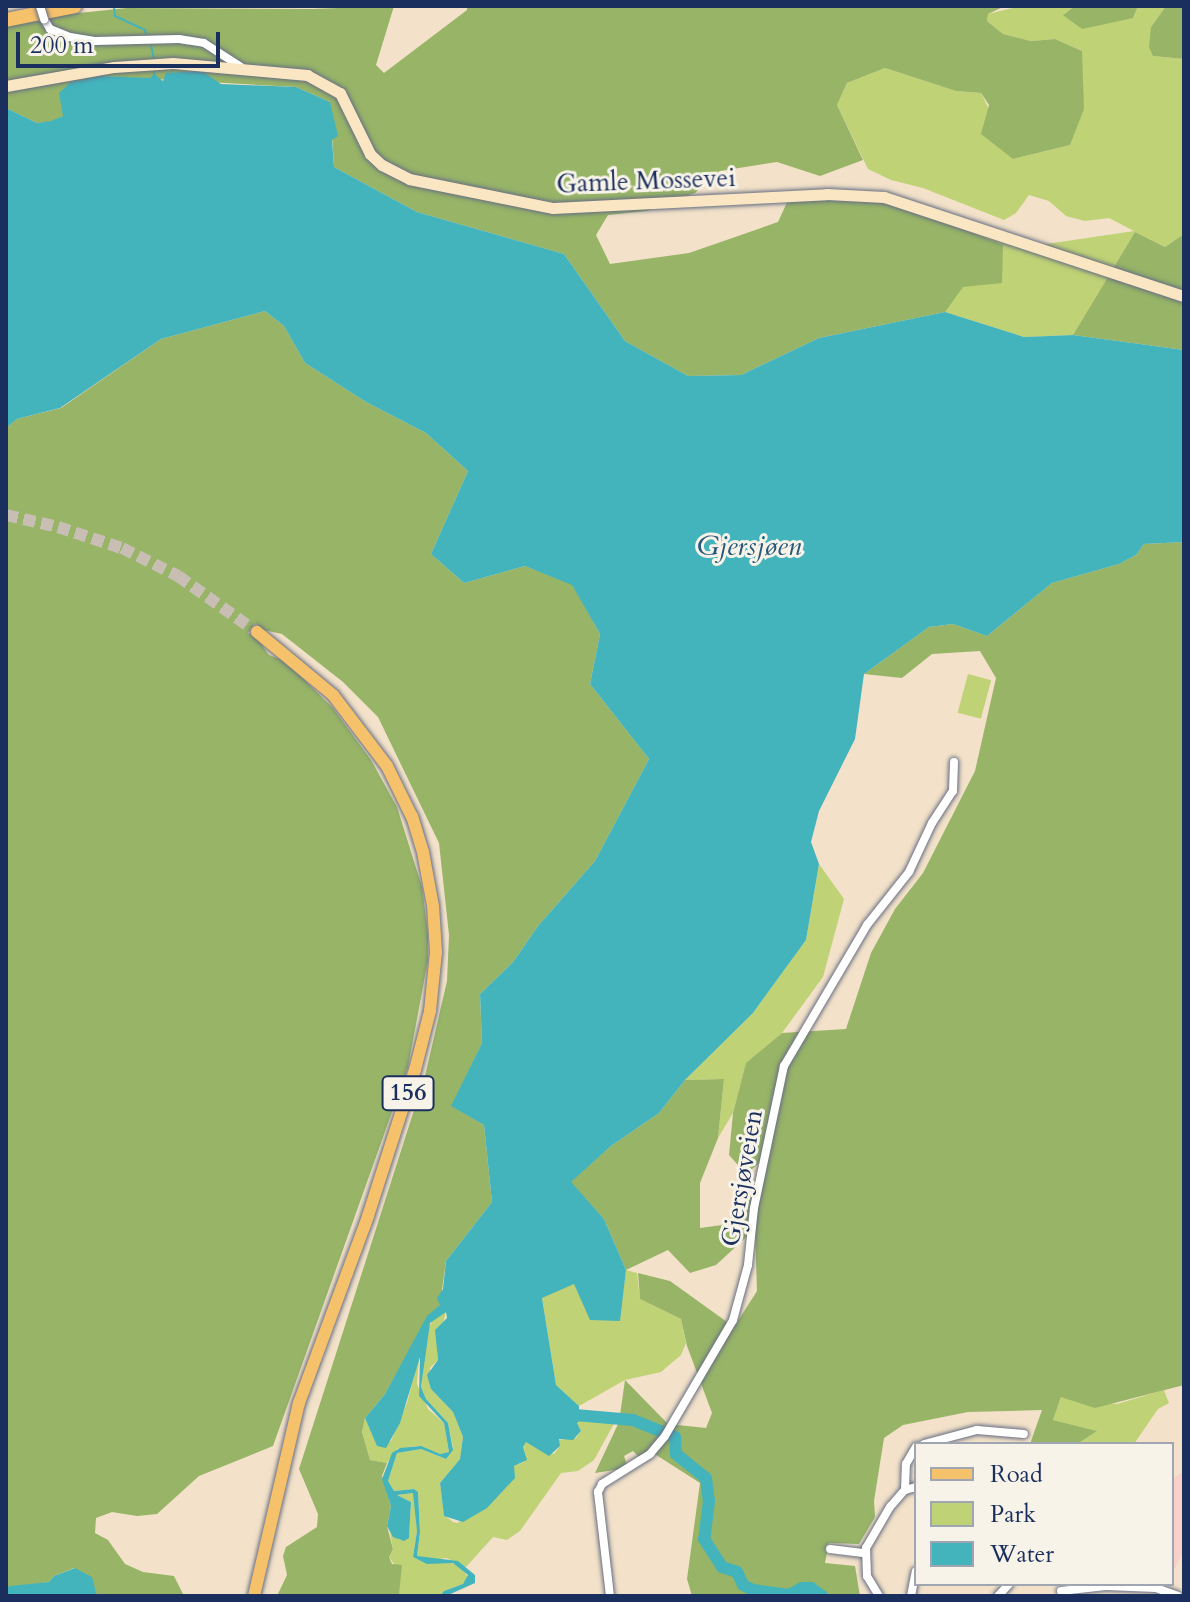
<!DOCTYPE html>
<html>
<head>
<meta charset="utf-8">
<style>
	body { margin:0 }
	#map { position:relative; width:1190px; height:1602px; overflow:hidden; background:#f3e2c9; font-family:Cardo,serif }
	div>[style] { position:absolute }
	.built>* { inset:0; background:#f7d1c8 }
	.green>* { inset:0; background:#bfd276; transform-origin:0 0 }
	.forest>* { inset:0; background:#97b467 }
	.water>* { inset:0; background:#43b3bc }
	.stream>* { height:2px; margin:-1px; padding:0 1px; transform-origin:1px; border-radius:1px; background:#43b3bc }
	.river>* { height:12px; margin:-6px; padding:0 6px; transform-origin:6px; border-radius:6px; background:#43b3bc }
	.primary-tunnel>* { height:12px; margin-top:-6px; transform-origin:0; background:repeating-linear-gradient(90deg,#c8beb4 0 12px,transparent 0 18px) }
	.roads { filter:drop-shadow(0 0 2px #676e83) drop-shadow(0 0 2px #676e83) }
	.street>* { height:8px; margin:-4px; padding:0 4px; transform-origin:4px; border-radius:4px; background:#fff }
	.secondary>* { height:11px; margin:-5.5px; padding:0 5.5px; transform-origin:5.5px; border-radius:5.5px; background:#fbe6c4 }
	.primary>* { height:12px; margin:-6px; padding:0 6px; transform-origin:6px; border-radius:6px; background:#f6c16b }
	.highway>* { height:14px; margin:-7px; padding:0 7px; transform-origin:7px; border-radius:7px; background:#f6c16b }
	.bridges { filter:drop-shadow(0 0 2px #676e83) drop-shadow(0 0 2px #676e83) }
	.street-bridge>* { height:8px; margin:-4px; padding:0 4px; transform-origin:4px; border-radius:4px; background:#fff }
	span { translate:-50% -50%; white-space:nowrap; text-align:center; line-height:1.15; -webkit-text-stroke:6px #f7f3e8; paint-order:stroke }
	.shield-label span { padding:2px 6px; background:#f7f3e8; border:2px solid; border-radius:6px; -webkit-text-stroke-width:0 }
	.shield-label { font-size:24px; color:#1b2f5e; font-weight:700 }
	.street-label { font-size:26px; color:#1b2f5e }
	.water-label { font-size:28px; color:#27577a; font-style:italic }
	.frame { position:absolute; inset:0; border:8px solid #1b2f5e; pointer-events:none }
	.legend { position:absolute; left:914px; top:1442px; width:260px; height:144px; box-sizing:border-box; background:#f7f3e8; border:2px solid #9fa5b1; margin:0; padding:10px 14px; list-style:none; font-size:24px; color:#1b2f5e }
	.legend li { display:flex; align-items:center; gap:16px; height:40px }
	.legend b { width:40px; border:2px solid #9fa5b1 }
	.scale { position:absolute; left:16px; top:32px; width:204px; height:36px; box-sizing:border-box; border:4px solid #1b2f5e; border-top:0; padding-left:10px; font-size:24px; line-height:28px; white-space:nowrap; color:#1b2f5e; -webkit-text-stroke:6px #f7f3e8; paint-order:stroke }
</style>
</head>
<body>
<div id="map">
	<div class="built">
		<i style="clip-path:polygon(1184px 1471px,1184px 1551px,1175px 1568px,1172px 1568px,1172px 1479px)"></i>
	</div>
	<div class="green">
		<i style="clip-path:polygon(1021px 6px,1075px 6px,1064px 14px,1115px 21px,1133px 18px,1138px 6px,1166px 6px,1151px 27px,1153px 56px,1184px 59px,1184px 234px,1165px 247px,1135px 232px,1073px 335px,1024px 337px,945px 312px,959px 219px,1033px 246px,1134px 231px,1109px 218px,1085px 221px,1066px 216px,1049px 201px,1029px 195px,1016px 213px,1004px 220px,923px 188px,891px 180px,868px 169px,837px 105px,847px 83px,885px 68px,956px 91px,981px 93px,1013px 159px,1070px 145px,1082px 51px,1055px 39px,1031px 41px,1003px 34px,987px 21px,988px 14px)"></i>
		<i style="left:968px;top:674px;width:24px;height:40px;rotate:15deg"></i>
		<i style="clip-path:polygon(819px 864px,844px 899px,823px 977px,782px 1033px,746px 1064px,733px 1113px,718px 1138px,724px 1079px,685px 1080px,753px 1013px,806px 940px)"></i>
		<i style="clip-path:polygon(626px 1270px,637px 1273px,640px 1299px,681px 1319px,686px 1343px,681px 1355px,661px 1372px,625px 1380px,579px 1406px,556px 1385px,542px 1298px,574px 1283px,619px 1321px)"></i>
		<i style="clip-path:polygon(446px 1311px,437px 1351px,438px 1360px,430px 1368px,431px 1389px,453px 1412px,463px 1437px,460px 1459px,440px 1483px,444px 1515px,453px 1522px,457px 1523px,487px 1507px,514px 1478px,514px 1466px,524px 1462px,526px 1456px,523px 1447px,526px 1441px,554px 1454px,560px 1446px,559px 1440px,576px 1438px,581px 1431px,577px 1423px,581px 1418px,575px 1415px,616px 1420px,594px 1460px,578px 1471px,561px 1473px,520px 1531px,507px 1540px,493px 1537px,466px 1567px,446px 1558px,432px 1560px,417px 1556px,420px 1532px,418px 1492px,414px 1489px,394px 1491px,388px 1481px,397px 1453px,421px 1449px,446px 1459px,453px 1447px,448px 1423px,426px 1399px,421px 1387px,428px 1329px,433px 1319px)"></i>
		<i style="clip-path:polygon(419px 1357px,417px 1384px,428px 1409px,444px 1423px,449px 1452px,440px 1454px,417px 1446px,397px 1449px,387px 1463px,370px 1460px,362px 1432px,365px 1418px,377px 1445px,391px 1441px,407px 1403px)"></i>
		<i style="clip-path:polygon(1164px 1390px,1169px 1403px,1158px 1409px,1134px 1444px,1077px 1444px,1096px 1431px,1053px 1420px,1061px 1397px,1117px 1404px)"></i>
		<i style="clip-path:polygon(413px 1493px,417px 1502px,417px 1531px,413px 1557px,429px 1564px,443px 1561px,459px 1565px,468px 1577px,463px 1584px,444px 1591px,440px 1596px,397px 1596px,394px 1564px,389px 1557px,393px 1549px,390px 1532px,400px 1540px,409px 1538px,411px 1502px,397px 1495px)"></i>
	</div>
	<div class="forest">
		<i style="clip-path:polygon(394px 6px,376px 65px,384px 73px,467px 10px,467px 6px,1005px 6px,988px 14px,987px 21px,1003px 34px,1031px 41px,1055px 39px,1082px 51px,1084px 109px,1070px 145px,1013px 159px,981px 134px,989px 105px,981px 93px,956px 91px,885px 68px,847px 83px,837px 105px,863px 160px,820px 176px,777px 162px,720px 171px,695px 193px,647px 211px,608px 215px,596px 235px,610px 264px,689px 253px,778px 222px,790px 196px,827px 194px,907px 207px,1003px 245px,1002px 283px,963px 287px,945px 312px,819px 338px,741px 375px,688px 376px,625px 341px,564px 254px,417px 212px,334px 167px,330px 102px,296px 87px,101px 76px,63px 116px,51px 122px,37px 123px,6px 108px,6px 26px,40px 17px,127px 8px,312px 9px)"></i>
		<i style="clip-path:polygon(1075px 6px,1138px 6px,1133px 18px,1082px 29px,1063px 15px)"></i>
		<i style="clip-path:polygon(1166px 6px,1184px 6px,1184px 59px,1153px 56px,1149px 47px,1151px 27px)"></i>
		<i style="clip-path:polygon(1135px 232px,1165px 247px,1184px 234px,1184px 350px,1073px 335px)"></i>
		<i style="clip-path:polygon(265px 311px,284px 326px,305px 363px,366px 402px,426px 433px,468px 471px,431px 554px,464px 583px,525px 566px,572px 584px,600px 634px,590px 684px,649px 759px,595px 861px,538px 926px,513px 962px,480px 994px,482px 1043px,452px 1106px,484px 1125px,492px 1202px,446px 1261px,440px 1305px,424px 1324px,385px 1394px,365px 1418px,362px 1432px,370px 1460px,387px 1463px,382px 1476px,391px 1506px,387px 1526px,393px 1549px,389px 1557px,392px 1564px,402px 1565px,399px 1594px,277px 1596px,287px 1575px,283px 1556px,286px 1547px,317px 1527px,318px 1514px,299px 1469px,425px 1076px,447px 981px,449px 935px,439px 843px,378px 717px,343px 682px,282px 634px,259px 629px,255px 635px,269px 655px,285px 661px,333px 708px,371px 760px,397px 807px,422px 887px,428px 934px,428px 960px,408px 1067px,273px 1446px,199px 1476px,157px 1514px,137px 1516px,112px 1512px,96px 1518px,95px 1533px,108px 1540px,125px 1564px,143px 1572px,174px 1576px,184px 1596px,97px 1596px,91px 1577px,74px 1568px,54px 1576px,49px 1582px,6px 1588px,6px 428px,17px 419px,61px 408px,161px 339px)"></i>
		<i style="clip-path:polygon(1184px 542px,1184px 1385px,1095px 1408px,1061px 1397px,1053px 1420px,1097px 1431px,1077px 1444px,1030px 1444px,1042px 1410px,968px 1412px,903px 1425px,884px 1438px,874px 1501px,875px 1517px,859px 1544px,829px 1543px,825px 1563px,855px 1566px,860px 1596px,692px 1596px,687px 1579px,700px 1483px,650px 1451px,640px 1458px,633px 1451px,624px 1456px,628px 1468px,595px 1473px,619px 1422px,625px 1380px,668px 1424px,706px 1428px,712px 1413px,687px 1346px,681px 1319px,640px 1299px,638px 1273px,670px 1281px,734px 1327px,757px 1291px,755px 1229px,716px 1265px,690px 1273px,668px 1250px,626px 1270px,604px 1219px,570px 1182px,611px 1146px,659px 1113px,685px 1080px,724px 1079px,718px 1138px,700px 1183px,700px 1228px,722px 1225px,753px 1196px,768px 1156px,746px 1174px,729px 1155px,733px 1113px,746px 1063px,782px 1033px,846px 1029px,871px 953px,895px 909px,923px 873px,975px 771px,996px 678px,980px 651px,932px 654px,902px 678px,864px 674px,929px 627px,953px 624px,987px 636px,1052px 583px,1119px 564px,1136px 555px,1144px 544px)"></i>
	</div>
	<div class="water">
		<i style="clip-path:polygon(202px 71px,221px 84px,296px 87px,330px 102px,338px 136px,332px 140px,334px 167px,417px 212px,564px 254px,625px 341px,688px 376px,741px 375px,819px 338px,945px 312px,1024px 337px,1073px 335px,1184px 350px,1184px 542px,1144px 544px,1136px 555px,1119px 564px,1052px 583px,987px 636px,953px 624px,929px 627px,864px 674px,855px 739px,819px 811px,811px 842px,819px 864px,806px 940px,753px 1013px,685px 1080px,659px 1113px,611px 1146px,571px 1182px,604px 1219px,626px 1270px,620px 1321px,590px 1320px,574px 1284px,542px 1298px,556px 1385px,579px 1406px,579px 1414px,575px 1415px,582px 1418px,577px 1423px,581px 1431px,573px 1440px,559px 1439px,560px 1446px,549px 1456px,526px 1442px,523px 1447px,527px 1460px,514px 1466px,515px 1478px,487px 1508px,463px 1522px,444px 1516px,440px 1483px,460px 1459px,463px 1437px,453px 1412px,431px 1389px,427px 1375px,438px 1360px,435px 1330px,447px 1318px,446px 1312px,430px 1323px,421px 1387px,426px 1399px,448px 1423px,453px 1450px,446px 1459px,421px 1449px,397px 1453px,388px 1481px,394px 1491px,414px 1489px,418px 1492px,420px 1532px,417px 1556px,458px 1561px,475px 1575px,475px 1583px,446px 1596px,440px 1596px,444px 1591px,463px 1584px,468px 1575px,453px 1563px,427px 1564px,413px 1557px,417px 1531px,413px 1493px,397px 1495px,411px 1502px,409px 1538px,404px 1541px,393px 1537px,387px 1526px,391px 1506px,382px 1479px,392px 1453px,400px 1448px,421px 1446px,440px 1454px,449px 1452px,444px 1423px,419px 1396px,420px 1357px,400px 1423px,386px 1448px,377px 1446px,365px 1418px,385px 1394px,427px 1316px,440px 1305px,437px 1298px,443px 1289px,446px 1261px,492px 1202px,484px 1125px,451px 1106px,482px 1043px,480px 994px,513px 962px,538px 926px,595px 861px,649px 759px,590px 684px,600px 634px,572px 585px,525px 566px,464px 583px,431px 554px,468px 471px,426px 433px,366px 402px,305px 363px,284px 326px,265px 311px,161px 339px,60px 408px,17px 419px,6px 428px,6px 108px,37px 123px,51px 121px,63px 116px,59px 93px,71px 82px,101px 76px,150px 78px,154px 74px,163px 81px,166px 73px)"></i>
		<i style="clip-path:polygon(75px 1568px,92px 1577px,97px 1596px,6px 1596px,6px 1588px,10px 1586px,49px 1582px,54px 1576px)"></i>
	</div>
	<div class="stream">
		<i style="left:114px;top:7px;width:9px;rotate:84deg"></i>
		<i style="left:115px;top:16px;width:33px;rotate:25deg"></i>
		<i style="left:145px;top:30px;width:4px;rotate:76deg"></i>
		<i style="left:151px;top:46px;width:12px;rotate:76deg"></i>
		<i style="left:154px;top:74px;width:4px;rotate:-90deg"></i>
	</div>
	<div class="river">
		<i style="left:575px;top:1415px;width:58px;rotate:4.9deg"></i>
		<i style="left:633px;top:1420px;width:45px;rotate:22deg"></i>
		<i style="left:675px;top:1437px;width:17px;rotate:87deg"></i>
		<i style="left:676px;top:1454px;width:38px;rotate:39deg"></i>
		<i style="left:706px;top:1478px;width:23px;rotate:83deg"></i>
		<i style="left:709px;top:1501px;width:38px;rotate:97deg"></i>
		<i style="left:704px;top:1539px;width:33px;rotate:57deg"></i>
		<i style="left:722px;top:1567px;width:16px;rotate:18deg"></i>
		<i style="left:737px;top:1572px;width:14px;rotate:65deg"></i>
		<i style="left:743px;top:1585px;width:11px;rotate:27deg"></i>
		<i style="left:753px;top:1590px;width:36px;rotate:8deg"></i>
		<i style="left:789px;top:1595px;width:15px;rotate:-28deg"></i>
		<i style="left:802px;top:1588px;width:9px"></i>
		<i style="left:811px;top:1588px;width:14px;rotate:36deg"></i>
	</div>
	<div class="primary-tunnel">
		<i style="left:6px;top:515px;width:53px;rotate:13deg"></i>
		<i style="left:58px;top:527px;width:67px;rotate:18.2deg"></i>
		<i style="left:122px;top:548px;width:63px;rotate:26.6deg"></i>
		<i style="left:178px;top:576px;width:97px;rotate:35.3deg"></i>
	</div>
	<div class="roads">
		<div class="street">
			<i style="left:44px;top:19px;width:12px;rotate:59deg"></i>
			<i style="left:50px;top:29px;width:22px;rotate:22deg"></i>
			<i style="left:70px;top:37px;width:25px;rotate:9deg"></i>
			<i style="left:95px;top:41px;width:84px;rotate:-1.4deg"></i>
			<i style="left:179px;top:39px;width:25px;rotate:9deg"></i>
			<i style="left:204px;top:43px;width:44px;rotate:33deg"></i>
			<i style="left:924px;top:1444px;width:55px;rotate:-14.8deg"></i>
			<i style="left:977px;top:1430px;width:47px;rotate:4.9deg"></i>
			<i style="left:905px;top:1490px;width:26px;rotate:-88deg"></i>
			<i style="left:906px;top:1464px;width:20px;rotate:-60deg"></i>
			<i style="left:830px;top:1549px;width:35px;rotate:7deg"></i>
			<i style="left:1061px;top:1591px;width:45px;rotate:-6.3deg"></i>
			<i style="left:1106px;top:1586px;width:50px;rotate:2.3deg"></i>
			<i style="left:1156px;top:1588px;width:23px;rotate:20deg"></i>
			<i style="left:610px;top:1596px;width:105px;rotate:-96.6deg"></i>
			<i style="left:598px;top:1492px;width:9px;rotate:-63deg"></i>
			<i style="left:602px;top:1484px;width:57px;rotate:-32deg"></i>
			<i style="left:650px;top:1454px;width:23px;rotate:-50deg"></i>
			<i style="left:665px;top:1436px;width:134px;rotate:-59.6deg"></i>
			<i style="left:733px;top:1320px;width:57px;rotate:-74.7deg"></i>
			<i style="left:748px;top:1265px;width:57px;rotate:-84deg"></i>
			<i style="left:754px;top:1208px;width:145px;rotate:-78.1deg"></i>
			<i style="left:784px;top:1066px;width:164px;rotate:-59.5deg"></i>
			<i style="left:867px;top:925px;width:68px;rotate:-51.6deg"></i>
			<i style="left:909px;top:872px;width:54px;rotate:-64.9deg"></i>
			<i style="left:932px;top:823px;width:38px;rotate:-57deg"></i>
			<i style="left:953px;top:791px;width:29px;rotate:-88deg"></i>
			<i style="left:879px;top:1596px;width:23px;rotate:-121deg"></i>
			<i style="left:867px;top:1576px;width:28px;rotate:-92deg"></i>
			<i style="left:866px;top:1548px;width:48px;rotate:-59.7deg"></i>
			<i style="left:890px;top:1507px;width:23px;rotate:-49deg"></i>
			<i style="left:905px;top:1490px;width:11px;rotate:-15deg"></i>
			<i style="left:911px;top:1596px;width:25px;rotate:-79deg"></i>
			<i style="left:998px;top:1596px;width:16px;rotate:-47deg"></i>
		</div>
		<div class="secondary">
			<i style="left:6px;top:86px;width:110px;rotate:-10deg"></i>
			<i style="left:114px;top:67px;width:59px;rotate:-3.9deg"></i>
			<i style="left:173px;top:63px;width:135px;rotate:5.1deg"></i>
			<i style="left:307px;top:75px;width:38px;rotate:29deg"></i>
			<i style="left:340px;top:93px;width:68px;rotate:63.8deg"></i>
			<i style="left:370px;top:154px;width:16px;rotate:43deg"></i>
			<i style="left:382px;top:165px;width:30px;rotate:27deg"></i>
			<i style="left:409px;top:179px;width:147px;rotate:11.4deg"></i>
			<i style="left:553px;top:208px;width:274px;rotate:-2.9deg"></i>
			<i style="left:827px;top:194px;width:57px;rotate:3deg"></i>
			<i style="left:884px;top:197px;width:316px;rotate:18.3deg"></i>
		</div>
		<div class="primary">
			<i style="left:254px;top:1596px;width:198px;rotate:-76.9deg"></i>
			<i style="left:299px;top:1403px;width:199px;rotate:-69.7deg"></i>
			<i style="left:368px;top:1216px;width:153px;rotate:-72.2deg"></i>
			<i style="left:415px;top:1070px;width:61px;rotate:-75.7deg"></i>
			<i style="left:430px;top:1011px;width:59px;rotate:-84.2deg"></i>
			<i style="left:436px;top:952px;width:46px;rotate:-93.7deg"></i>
			<i style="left:433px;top:906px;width:55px;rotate:-100.5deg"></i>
			<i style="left:423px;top:852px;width:37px;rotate:-107deg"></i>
			<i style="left:412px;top:817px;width:57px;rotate:-116.1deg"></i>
			<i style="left:387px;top:766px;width:89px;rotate:-127.3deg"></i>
			<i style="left:333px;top:695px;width:99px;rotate:-140.3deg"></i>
		</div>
		<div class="highway">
			<i style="left:6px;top:20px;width:70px;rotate:-11.5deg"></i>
		</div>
	</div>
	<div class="bridges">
		<div class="street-bridge">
			<i style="left:40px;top:6px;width:14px;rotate:73deg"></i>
		</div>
	</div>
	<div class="shield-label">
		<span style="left:408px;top:1093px">156</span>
	</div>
	<div class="street-label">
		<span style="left:646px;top:181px;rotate:-2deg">Gamle Mossevei</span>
		<span style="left:742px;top:1178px;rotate:-80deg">Gjersjøveien</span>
	</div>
	<div class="water-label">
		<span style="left:749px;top:546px">Gjersjøen</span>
	</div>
	<div class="frame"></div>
	<ul class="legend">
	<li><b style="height:10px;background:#f6c16b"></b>Road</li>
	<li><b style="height:22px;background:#bfd276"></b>Park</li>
	<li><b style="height:22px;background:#43b3bc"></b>Water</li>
	</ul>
	<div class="scale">200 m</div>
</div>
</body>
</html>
